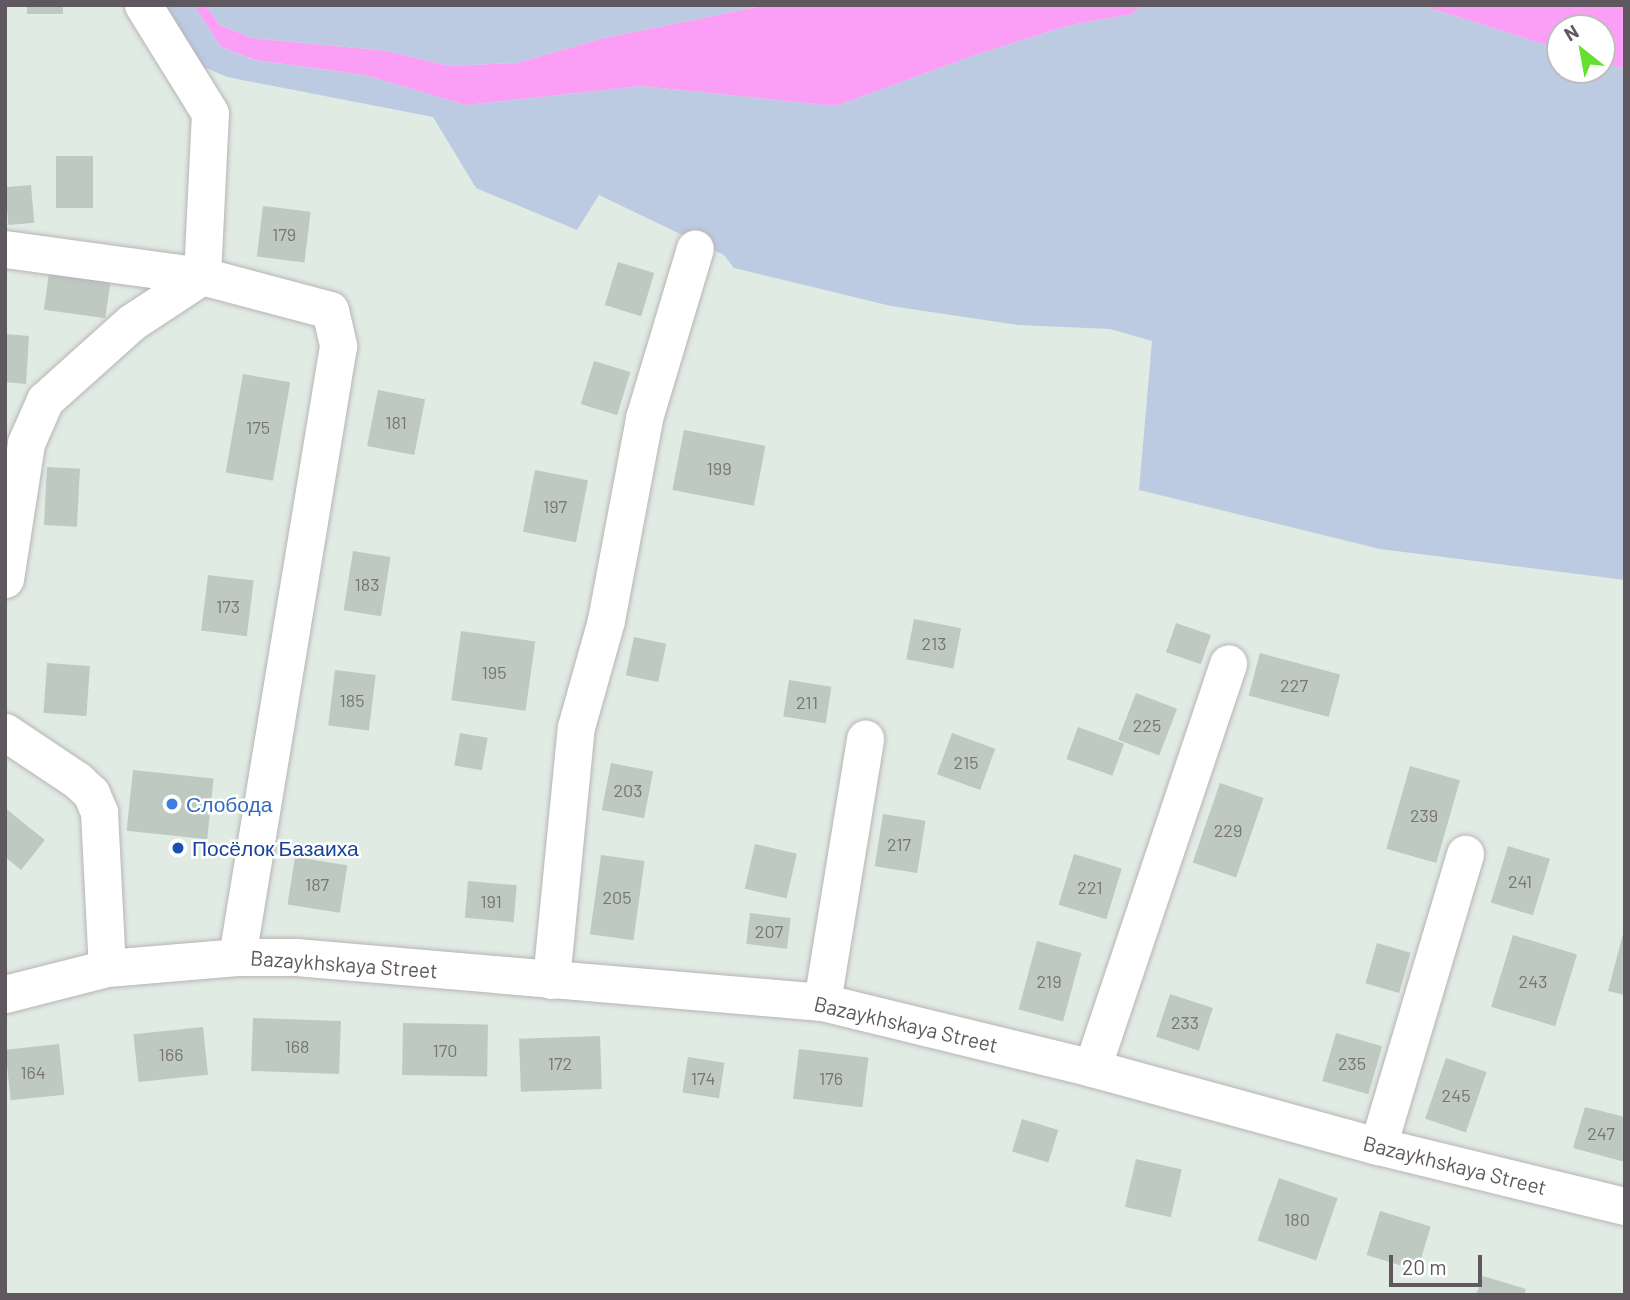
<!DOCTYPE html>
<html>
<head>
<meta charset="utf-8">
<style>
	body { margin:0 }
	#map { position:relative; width:1630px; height:1300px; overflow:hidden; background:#e0ebe4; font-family:Barlow,sans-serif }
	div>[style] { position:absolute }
	.green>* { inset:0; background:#bccbe2 }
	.water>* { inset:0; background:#fb9ff6 }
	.building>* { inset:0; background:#bec9c2; transform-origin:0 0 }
	.roads { filter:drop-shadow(0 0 2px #bab2b8) drop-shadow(0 0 2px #bab2b8) }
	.street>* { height:37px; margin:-18.5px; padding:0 18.5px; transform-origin:18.5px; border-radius:18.5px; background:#fff }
	.dots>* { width:19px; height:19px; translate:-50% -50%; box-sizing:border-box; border:4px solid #fff; border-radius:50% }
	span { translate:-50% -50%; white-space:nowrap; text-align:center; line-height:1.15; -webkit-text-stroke:5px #fff; paint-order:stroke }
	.number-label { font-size:18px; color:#787478 }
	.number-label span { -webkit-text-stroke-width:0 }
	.shop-label { font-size:21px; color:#366cbe }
	.left { translate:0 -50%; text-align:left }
	.transit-label { font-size:21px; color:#164399 }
	.street-label { font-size:21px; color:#60585f }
	.frame { position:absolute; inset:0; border:7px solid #60585f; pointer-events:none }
	.north { position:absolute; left:1546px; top:14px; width:70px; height:70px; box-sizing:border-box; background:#fff; border:2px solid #bfbcbf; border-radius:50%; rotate:329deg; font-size:19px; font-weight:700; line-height:28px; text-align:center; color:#60585f }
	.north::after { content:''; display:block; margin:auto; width:24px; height:32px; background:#64e12f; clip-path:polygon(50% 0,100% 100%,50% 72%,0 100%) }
	.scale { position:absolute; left:1389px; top:1255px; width:93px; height:32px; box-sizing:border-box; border:4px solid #60585f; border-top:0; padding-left:9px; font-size:21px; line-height:24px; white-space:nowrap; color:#60585f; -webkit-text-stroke:5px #fff; paint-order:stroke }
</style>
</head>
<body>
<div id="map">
	<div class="green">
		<i style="clip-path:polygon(160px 5px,194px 5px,221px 47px,254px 60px,365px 75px,466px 105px,641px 86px,836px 106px,975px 55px,1070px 25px,1132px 14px,1143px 5px,1420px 5px,1560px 49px,1560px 70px,1602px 70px,1602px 62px,1625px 69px,1625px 580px,1380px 549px,1139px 490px,1152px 341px,1110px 329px,1018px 325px,891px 306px,734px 268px,724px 255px,599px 195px,577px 230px,476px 188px,433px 117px,227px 77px,197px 64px)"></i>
		<i style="clip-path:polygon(205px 5px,766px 5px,600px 39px,517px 63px,449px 66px,387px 51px,251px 38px,220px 25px)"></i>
	</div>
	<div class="water">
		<i style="clip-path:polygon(194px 5px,205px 5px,220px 25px,251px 38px,387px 51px,449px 66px,517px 63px,600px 39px,766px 5px,1143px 5px,1132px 14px,1070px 25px,975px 55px,836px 106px,641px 86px,466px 105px,365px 75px,255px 60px,221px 47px)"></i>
		<i style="clip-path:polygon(1420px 5px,1625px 5px,1625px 69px,1602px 62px,1602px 28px,1560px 28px,1560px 49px)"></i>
	</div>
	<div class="building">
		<i style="left:27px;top:5px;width:36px;height:9px"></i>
		<i style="left:56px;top:156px;width:37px;height:52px"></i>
		<i style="left:31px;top:185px;width:38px;height:26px;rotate:85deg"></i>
		<i style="left:263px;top:206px;width:48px;height:51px;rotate:7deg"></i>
		<i style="left:618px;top:262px;width:38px;height:45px;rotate:17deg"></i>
		<i style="left:49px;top:273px;width:62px;height:37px;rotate:8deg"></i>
		<i style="clip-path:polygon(5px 334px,29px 336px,26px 384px,5px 382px)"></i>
		<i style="left:594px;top:361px;width:38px;height:45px;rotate:17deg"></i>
		<i style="left:243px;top:374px;width:48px;height:100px;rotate:10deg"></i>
		<i style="left:378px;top:390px;width:48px;height:57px;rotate:11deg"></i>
		<i style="left:684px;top:430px;width:83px;height:61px;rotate:11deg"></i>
		<i style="left:47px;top:467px;width:33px;height:58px;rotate:3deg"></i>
		<i style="left:535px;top:470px;width:54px;height:63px;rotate:11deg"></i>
		<i style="left:353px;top:551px;width:38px;height:60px;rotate:9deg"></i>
		<i style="left:208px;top:575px;width:46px;height:56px;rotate:7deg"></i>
		<i style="left:914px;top:619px;width:48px;height:41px;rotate:11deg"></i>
		<i style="left:1176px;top:623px;width:37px;height:31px;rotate:19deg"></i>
		<i style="left:461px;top:631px;width:75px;height:70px;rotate:8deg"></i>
		<i style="left:634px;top:637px;width:33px;height:39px;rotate:12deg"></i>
		<i style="left:1260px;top:653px;width:83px;height:44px;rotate:15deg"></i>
		<i style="left:47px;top:663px;width:43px;height:50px;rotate:4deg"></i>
		<i style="left:335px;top:670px;width:41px;height:56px;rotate:7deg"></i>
		<i style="left:789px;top:680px;width:43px;height:37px;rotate:9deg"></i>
		<i style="left:1136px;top:693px;width:44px;height:50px;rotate:21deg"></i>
		<i style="left:1078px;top:727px;width:49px;height:34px;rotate:20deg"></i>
		<i style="left:460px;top:733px;width:28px;height:33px;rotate:10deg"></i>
		<i style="left:952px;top:733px;width:46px;height:44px;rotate:20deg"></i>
		<i style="left:611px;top:763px;width:43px;height:48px;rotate:11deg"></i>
		<i style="left:1410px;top:766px;width:52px;height:86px;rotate:16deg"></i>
		<i style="left:133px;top:770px;width:81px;height:61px;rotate:6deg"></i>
		<i style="left:1220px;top:783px;width:46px;height:84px;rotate:19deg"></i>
		<i style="clip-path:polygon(5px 808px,45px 840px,21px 870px,5px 857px)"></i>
		<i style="left:883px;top:814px;width:43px;height:53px;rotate:9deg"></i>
		<i style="left:755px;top:844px;width:43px;height:46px;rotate:13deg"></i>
		<i style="left:1508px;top:846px;width:44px;height:59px;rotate:17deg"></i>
		<i style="left:1074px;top:854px;width:50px;height:53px;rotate:17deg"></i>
		<i style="left:601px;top:855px;width:44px;height:80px;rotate:8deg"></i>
		<i style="left:295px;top:857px;width:53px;height:48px;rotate:9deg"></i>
		<i style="left:468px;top:881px;width:49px;height:37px;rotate:5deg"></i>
		<i style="left:750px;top:913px;width:41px;height:31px;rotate:7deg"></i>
		<i style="clip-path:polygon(1624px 930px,1625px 930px,1625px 995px,1608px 991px)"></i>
		<i style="left:1513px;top:935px;width:67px;height:75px;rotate:17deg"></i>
		<i style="left:1037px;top:941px;width:46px;height:71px;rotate:15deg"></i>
		<i style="left:1377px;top:943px;width:35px;height:42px;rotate:16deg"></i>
		<i style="left:1170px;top:994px;width:45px;height:45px;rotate:18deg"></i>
		<i style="left:253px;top:1018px;width:88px;height:53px;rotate:2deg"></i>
		<i style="left:403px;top:1023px;width:85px;height:52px;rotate:1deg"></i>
		<i style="left:203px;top:1027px;width:48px;height:70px;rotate:84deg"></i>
		<i style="left:1336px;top:1033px;width:48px;height:50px;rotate:16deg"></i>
		<i style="left:600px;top:1036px;width:53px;height:81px;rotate:88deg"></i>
		<i style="left:59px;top:1044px;width:51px;height:54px;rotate:84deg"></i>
		<i style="left:799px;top:1049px;width:70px;height:50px;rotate:7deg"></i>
		<i style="left:688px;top:1057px;width:37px;height:36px;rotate:9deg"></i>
		<i style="left:1446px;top:1058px;width:43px;height:64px;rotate:19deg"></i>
		<i style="clip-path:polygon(1585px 1107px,1625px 1117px,1625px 1162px,1573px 1148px)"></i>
		<i style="left:1022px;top:1119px;width:38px;height:34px;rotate:17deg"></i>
		<i style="left:1136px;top:1159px;width:47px;height:49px;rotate:13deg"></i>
		<i style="left:1279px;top:1178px;width:62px;height:66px;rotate:19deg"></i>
		<i style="left:1380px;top:1211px;width:53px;height:46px;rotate:17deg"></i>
		<i style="clip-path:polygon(1483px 1276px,1526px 1289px,1524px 1295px,1476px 1295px)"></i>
	</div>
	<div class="roads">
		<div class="street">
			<i style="left:5px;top:249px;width:199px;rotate:7.8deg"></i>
			<i style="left:202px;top:276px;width:132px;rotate:14.9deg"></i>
			<i style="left:330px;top:310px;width:37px;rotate:77deg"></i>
			<i style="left:338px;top:346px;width:619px;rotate:99.39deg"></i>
			<i style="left:5px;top:579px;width:138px;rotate:-81.2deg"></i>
			<i style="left:26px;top:443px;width:47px;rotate:-66.2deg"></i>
			<i style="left:45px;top:400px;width:117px;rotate:-41.9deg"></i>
			<i style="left:132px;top:322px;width:84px;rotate:-33.3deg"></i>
			<i style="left:202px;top:276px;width:163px;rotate:-87.2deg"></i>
			<i style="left:210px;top:113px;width:127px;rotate:-121.8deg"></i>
			<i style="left:5px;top:732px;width:87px;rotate:33.7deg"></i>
			<i style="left:77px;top:780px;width:19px;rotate:43deg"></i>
			<i style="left:91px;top:793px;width:21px;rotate:67deg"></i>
			<i style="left:99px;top:812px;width:156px;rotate:87.1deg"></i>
			<i style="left:551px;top:980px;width:254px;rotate:-84.4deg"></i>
			<i style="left:576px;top:727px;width:111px;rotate:-74.3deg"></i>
			<i style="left:606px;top:620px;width:206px;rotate:-79.3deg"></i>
			<i style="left:644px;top:418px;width:177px;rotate:-73.3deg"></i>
			<i style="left:5px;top:994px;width:105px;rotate:-14.3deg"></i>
			<i style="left:107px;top:968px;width:130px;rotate:-4.8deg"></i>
			<i style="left:237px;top:957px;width:59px"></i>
			<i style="left:296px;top:957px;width:528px;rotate:4.89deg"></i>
			<i style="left:822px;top:1002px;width:278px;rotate:13.7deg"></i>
			<i style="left:1092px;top:1068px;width:296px;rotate:15.3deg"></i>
			<i style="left:1378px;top:1146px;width:254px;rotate:13.7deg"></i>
			<i style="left:822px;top:1002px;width:267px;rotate:-80.7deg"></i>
			<i style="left:1092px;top:1068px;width:427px;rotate:-71.4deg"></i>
			<i style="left:1378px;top:1146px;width:305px;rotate:-73.4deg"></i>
		</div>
	</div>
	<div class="dots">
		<i style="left:172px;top:804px;background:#3f7fe0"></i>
		<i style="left:178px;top:848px;background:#1a4fb4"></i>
	</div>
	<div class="number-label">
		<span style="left:284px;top:234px">179</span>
		<span style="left:396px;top:422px">181</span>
		<span style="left:258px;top:427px">175</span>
		<span style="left:719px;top:468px">199</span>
		<span style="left:555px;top:506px">197</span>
		<span style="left:367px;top:584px">183</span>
		<span style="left:228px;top:606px">173</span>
		<span style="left:934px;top:643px">213</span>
		<span style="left:494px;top:672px">195</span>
		<span style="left:1294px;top:685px">227</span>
		<span style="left:352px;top:700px">185</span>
		<span style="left:807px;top:702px">211</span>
		<span style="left:1147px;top:725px">225</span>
		<span style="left:966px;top:762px">215</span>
		<span style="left:628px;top:790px">203</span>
		<span style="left:1424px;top:815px">239</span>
		<span style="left:1228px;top:830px">229</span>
		<span style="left:899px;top:844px">217</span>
		<span style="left:1520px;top:881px">241</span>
		<span style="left:317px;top:884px">187</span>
		<span style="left:1090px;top:887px">221</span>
		<span style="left:617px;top:897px">205</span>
		<span style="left:491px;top:901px">191</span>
		<span style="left:769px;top:931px">207</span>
		<span style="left:1049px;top:981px">219</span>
		<span style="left:1533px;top:981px">243</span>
		<span style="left:1185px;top:1022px">233</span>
		<span style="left:297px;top:1046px">168</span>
		<span style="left:445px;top:1050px">170</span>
		<span style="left:171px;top:1054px">166</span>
		<span style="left:560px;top:1063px">172</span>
		<span style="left:1352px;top:1063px">235</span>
		<span style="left:33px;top:1072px">164</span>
		<span style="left:703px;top:1078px">174</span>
		<span style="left:831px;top:1078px">176</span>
		<span style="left:1456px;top:1095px">245</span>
		<span style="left:1601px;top:1133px">247</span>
		<span style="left:1297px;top:1219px">180</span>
	</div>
	<div class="shop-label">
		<span class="left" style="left:186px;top:804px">Слобода</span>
	</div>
	<div class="transit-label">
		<span class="left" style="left:192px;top:848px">Посёлок Базаиха</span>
	</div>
	<div class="street-label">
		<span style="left:344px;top:964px;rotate:4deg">Bazaykhskaya Street</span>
		<span style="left:906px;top:1024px;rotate:13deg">Bazaykhskaya Street</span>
		<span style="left:1455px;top:1165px;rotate:14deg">Bazaykhskaya Street</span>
	</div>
	<div class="frame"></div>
	<div class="north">N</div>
	<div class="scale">20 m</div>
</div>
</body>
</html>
